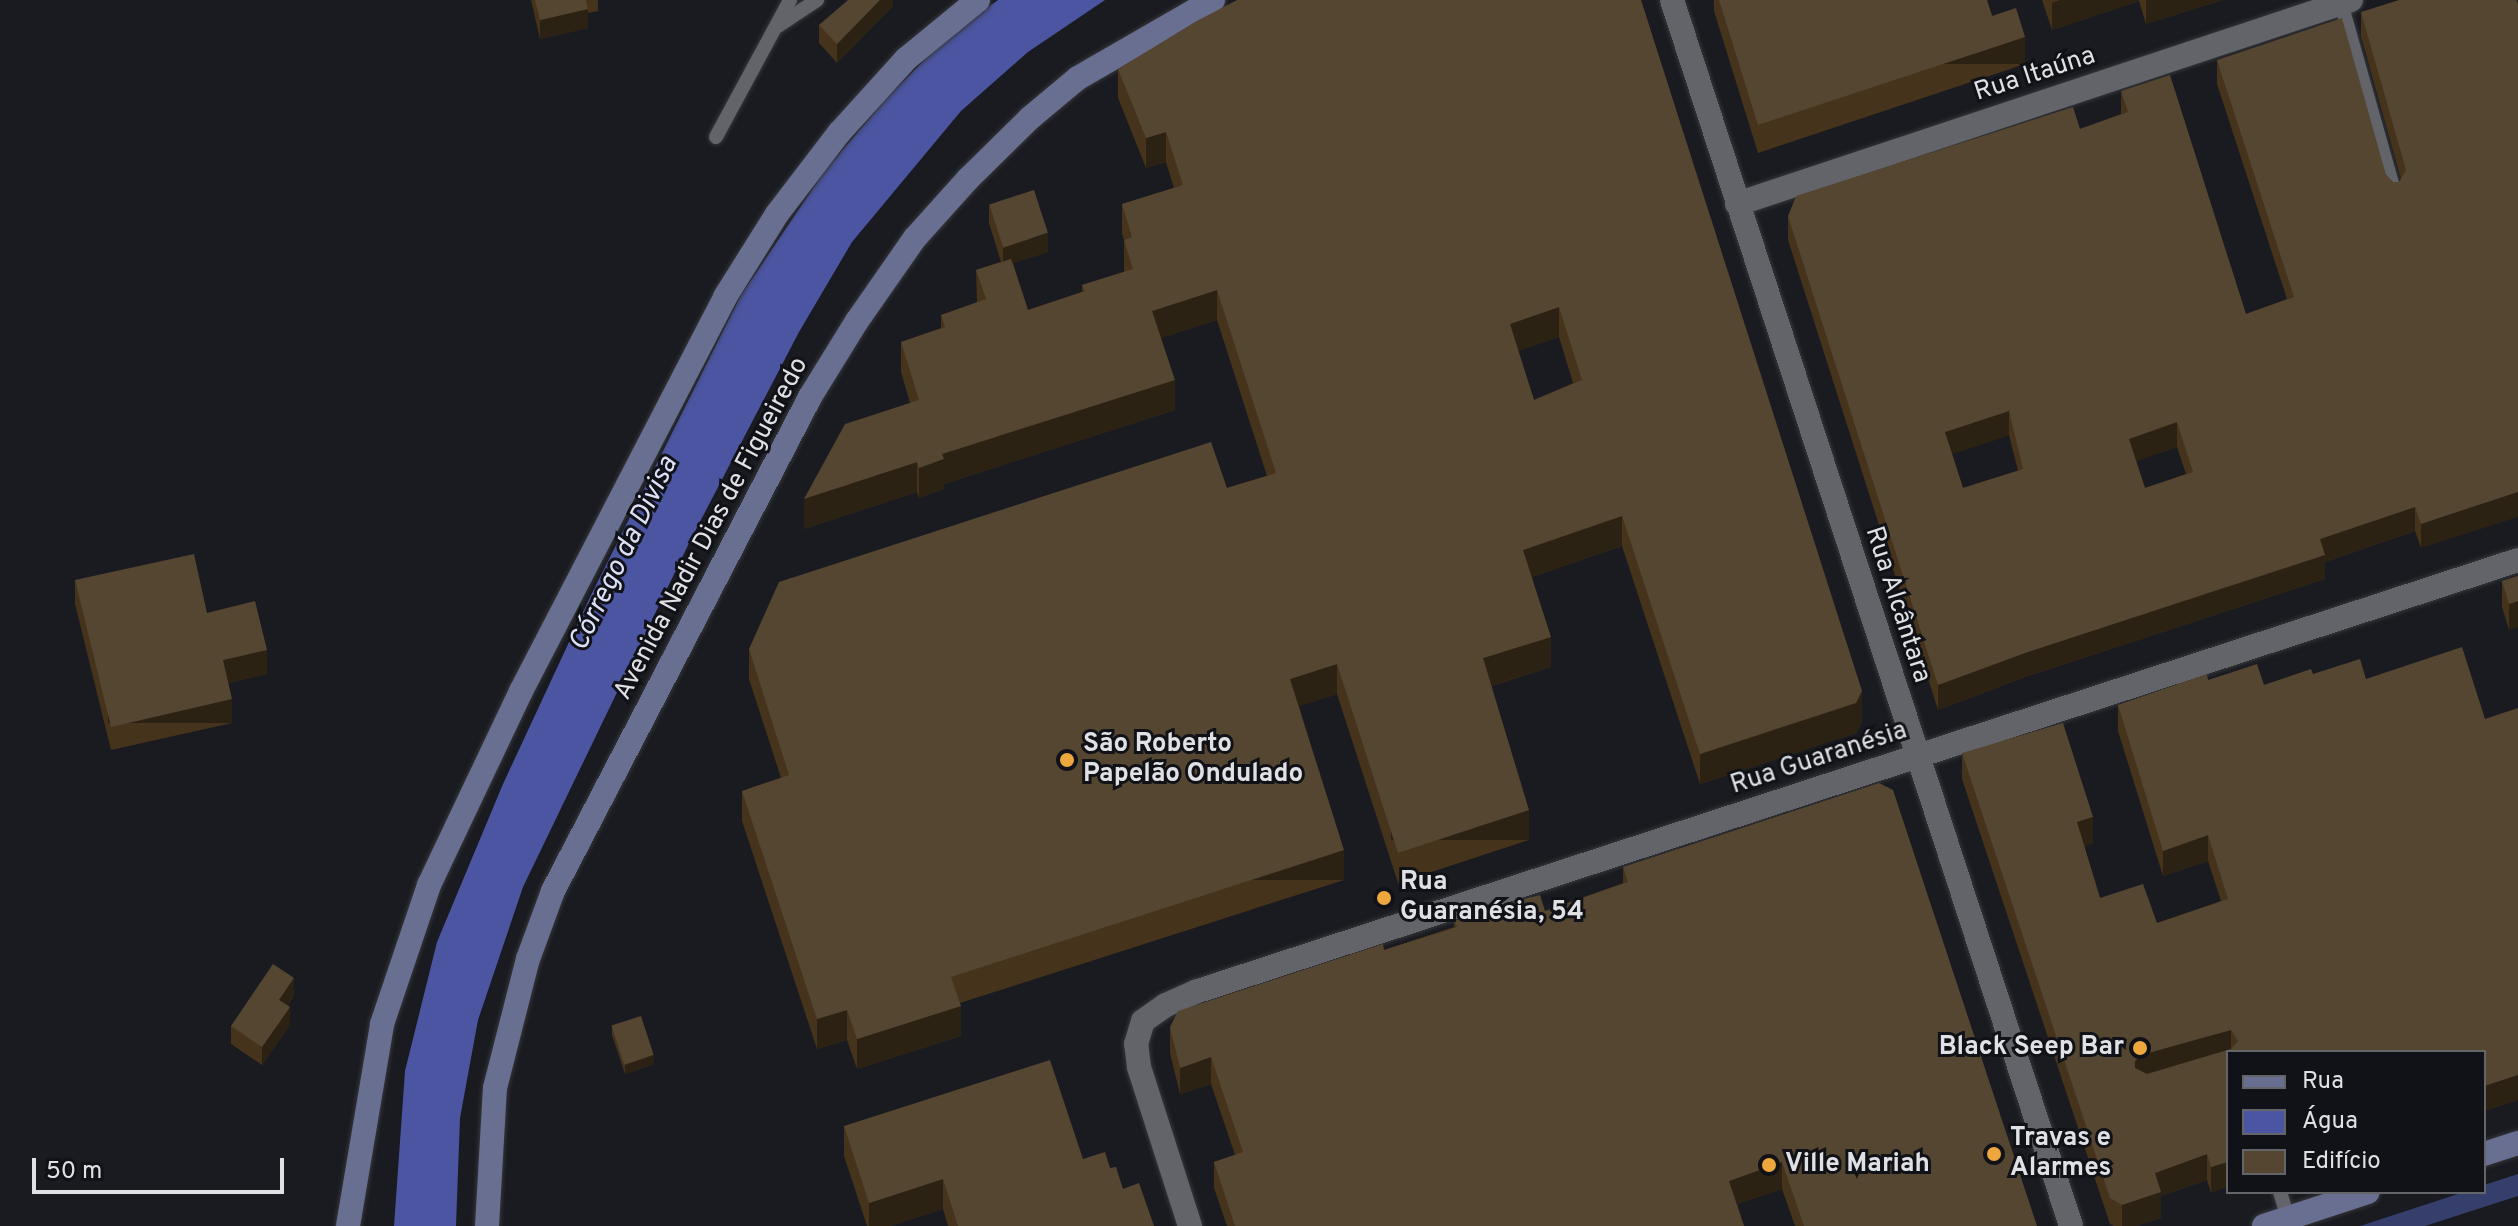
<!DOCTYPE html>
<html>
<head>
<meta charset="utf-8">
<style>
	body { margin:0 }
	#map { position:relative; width:2518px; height:1226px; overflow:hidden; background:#191b20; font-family:Overpass,sans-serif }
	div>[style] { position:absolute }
	.green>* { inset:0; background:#363e6c }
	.water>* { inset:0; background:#4b55a1 }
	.roads { filter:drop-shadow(0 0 2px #35363a) drop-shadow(0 0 2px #35363a) }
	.service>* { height:14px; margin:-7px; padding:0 7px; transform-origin:7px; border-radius:7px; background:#62646a }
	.minor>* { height:24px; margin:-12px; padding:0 12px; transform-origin:12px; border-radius:12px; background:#62646a }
	.tertiary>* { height:24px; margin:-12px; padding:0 12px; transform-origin:12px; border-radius:12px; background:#62646a }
	.secondary>* { height:24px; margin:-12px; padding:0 12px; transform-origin:12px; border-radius:12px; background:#696f90 }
	.wall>* { inset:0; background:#45331b }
	.shaded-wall>* { inset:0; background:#2c2214; transform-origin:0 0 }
	.building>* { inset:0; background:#554631; transform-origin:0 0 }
	.dots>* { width:22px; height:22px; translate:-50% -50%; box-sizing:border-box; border:4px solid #111217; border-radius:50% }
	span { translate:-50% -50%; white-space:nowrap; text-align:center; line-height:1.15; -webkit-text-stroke:6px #111217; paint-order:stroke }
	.street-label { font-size:26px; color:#e0e1e5 }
	.poi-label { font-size:26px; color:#e0e1e5; font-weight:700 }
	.left { translate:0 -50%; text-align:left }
	.right { translate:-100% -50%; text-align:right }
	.water-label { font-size:28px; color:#dce1f7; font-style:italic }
	.legend { position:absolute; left:2226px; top:1050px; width:260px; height:144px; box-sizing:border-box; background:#111217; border:2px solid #646569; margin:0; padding:10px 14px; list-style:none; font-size:24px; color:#e0e1e5 }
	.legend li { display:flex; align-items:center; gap:16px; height:40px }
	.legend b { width:40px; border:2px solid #646569 }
	.scale { position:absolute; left:32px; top:1158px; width:252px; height:36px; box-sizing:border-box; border:4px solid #e0e1e5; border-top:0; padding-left:10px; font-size:24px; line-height:28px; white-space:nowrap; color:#e0e1e5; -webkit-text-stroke:6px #111217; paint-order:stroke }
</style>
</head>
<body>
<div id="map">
	<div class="green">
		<i style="clip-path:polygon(2518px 1174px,2518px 1196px,2425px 1226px,2360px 1226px,2464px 1192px,2484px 1192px,2484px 1185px)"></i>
	</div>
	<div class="water">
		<i style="clip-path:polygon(998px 0,1105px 0,1028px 52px,961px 111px,852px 242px,799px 332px,692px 537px,523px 887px,478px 1020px,460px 1118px,456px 1226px,394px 1226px,405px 1071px,437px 942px,503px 784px,590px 597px,741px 295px,824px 172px,885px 100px,950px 34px)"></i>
	</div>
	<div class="roads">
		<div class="service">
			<i style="left:2341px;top:3px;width:202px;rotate:74.2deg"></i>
			<i style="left:778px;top:26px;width:47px;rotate:-33.7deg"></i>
			<i style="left:716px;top:137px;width:156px;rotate:-61.6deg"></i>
			<i style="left:2280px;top:1192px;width:27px;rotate:73deg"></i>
		</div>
		<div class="minor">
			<i style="left:1737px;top:204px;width:647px;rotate:-18.38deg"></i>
		</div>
		<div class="tertiary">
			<i style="left:1672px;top:0;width:1289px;rotate:71.97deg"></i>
			<i style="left:1190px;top:1226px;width:167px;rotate:-107.8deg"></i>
			<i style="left:1139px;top:1067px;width:23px;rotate:-97deg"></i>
			<i style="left:1136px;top:1044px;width:24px;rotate:-73deg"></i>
			<i style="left:1143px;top:1021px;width:28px;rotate:-35deg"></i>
			<i style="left:1166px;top:1005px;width:35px;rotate:-24deg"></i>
			<i style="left:1198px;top:991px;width:1389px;rotate:-18.08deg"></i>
		</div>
		<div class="secondary">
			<i style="left:2484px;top:1154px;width:36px;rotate:-18deg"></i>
			<i style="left:348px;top:1226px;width:205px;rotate:-80.4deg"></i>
			<i style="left:382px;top:1024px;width:147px;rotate:-71.3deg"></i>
			<i style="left:429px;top:885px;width:215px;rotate:-64.6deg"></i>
			<i style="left:521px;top:691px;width:444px;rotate:-62.6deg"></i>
			<i style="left:725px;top:297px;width:98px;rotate:-57.9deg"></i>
			<i style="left:777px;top:214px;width:102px;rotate:-52.6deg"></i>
			<i style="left:839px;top:133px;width:100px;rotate:-47.8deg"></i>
			<i style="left:906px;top:59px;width:93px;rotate:-39.3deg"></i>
			<i style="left:487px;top:1226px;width:138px;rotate:-86.7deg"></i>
			<i style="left:495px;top:1088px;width:133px;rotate:-75.7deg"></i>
			<i style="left:528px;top:959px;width:72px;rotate:-69.8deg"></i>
			<i style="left:553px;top:891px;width:557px;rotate:-62.51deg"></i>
			<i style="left:810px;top:397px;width:89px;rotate:-58.3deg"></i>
			<i style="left:857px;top:321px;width:101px;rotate:-55.1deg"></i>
			<i style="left:915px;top:238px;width:79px;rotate:-48.1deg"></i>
			<i style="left:968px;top:179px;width:87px;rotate:-44.5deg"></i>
			<i style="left:1030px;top:118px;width:62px;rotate:-39.8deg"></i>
			<i style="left:1078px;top:78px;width:156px;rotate:-30deg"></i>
			<i style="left:2264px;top:1226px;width:109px;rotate:-18.1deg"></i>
		</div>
	</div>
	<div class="wall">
		<i style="clip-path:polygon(531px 0,598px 0,598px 11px,588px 13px,588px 28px,540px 39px)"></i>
		<i style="clip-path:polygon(893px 0,893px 6px,837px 63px,819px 43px,819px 25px)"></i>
		<i style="clip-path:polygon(evenodd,1641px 0,1862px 721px,1856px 733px,1700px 784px,1622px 546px,1532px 577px,1551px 667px,1491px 686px,1529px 840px,1398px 883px,1337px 694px,1299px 706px,1344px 880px,960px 1003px,961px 1036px,857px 1069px,847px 1040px,817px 1049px,742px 821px,742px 791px,781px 778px,749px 679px,749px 649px,1227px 488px,1267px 476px,1217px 320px,1161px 338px,1175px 410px,944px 484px,944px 489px,919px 498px,917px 492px,804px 529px,910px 403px,901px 372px,901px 342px,941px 328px,941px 315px,977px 303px,976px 270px,1001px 262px,989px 223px,989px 205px,1048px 252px,1013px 263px,1028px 310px,1082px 292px,1082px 285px,1124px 272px,1124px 240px,1122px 234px,1122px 204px,1174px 188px,1166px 162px,1146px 168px,1118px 98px,1118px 69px,1641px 0,1559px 337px,1573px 383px,1534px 400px,1518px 351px,1559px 337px)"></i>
		<i style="clip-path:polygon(1714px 0,1987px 0,1992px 16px,2025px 64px,1758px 153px,1714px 11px)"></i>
		<i style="clip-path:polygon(2042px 0,2223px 0,2146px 24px,2139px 1px,2052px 30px)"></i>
		<i style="clip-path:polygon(evenodd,2517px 0,2421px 548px,2415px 531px,2325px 562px,2325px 579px,2025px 677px,1938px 710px,1788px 240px,1788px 216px,2080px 129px,2121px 114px,2121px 91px,2246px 314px,2287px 299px,2217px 84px,2217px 60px,2386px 175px,2393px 182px,2399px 182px,2401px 179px,2361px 36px,2361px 12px,2517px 0,2009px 435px,2018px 471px,1963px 488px,1952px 454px,2009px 435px,2517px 0,2177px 447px,2186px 474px,2145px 488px,2136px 461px,2177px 447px)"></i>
		<i style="clip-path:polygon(2518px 576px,2518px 627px,2509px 630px,2502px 607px,2502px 581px)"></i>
		<i style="clip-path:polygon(75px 580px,207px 613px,267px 674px,228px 683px,232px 723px,111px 750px,75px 604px)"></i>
		<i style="clip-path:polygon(2313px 674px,2518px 1100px,2484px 1111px,2484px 1052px,2228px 1052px,2211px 1193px,2207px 1180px,2161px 1196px,2161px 1218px,2136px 1226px,2114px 1226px,2110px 1224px,1962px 779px,1962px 753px,2093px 843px,2084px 846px,2100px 898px,2157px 923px,2221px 901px,2208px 861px,2163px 876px,2118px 731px,2118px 705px,2208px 680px,2264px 685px)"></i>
		<i style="clip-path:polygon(1623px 867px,2037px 1226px,1795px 1226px,1782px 1189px,1737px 1204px,1744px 1226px,1227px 1226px,1214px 1188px,1214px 1162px,1235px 1155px,1211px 1084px,1180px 1094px,1170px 1053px,1170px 1027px,1384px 950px,1454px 927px,1454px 921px,1545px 911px,1623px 883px)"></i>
		<i style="clip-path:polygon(294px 996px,288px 1005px,290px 1025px,262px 1065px,231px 1044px,231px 1026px)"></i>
		<i style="clip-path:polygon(612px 1026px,654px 1064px,625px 1074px,612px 1035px)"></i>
		<i style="clip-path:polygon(844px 1126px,1083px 1159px,1110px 1168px,1123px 1189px,1154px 1226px,948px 1226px,943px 1209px,890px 1226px,867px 1226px,844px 1156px)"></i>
	</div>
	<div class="shaded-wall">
		<i style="clip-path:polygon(880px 0,893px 0,893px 6px,837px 63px,837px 44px)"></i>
		<i style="clip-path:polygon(2060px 0,2139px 0,2139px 1px,2052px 30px,2052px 3px)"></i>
		<i style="clip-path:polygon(2146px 0,2223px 0,2146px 24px)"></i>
		<i style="clip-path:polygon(588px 9px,588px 28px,540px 39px,540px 20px)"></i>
		<i style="left:2025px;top:37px;width:27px;height:281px;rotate:90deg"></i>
		<i style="clip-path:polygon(1166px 132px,1166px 162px,1146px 168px,1146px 138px)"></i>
		<i style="clip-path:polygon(1048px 233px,1048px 252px,1003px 266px,1003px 248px)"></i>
		<i style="clip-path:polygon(1217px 290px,1217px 320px,1152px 341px,1152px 311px)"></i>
		<i style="clip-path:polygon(1559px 307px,1559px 337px,1510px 354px,1510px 324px)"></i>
		<i style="clip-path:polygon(1175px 380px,1175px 410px,944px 484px,944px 489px,919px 498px,919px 468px,942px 454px)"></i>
		<i style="clip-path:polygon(2009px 411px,2009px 435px,1945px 457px,1945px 432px)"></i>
		<i style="clip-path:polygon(2177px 422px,2177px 447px,2129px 464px,2129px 439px)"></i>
		<i style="clip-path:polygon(917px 462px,917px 492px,804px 529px,804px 499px)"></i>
		<i style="clip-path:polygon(2518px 492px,2518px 517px,2421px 548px,2421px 524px)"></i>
		<i style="clip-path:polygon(2415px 507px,2415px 531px,2325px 562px,2325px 579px,2025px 677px,1938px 710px,1938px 685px,2320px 539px)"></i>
		<i style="clip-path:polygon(1622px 516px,1622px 546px,1523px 580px,1523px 550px)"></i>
		<i style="clip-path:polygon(2518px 601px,2518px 627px,2509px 630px,2509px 604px)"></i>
		<i style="clip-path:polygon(1551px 637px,1551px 667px,1483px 688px,1483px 658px)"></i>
		<i style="clip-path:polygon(267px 650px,267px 674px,223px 684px,223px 660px)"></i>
		<i style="clip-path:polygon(1337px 664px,1337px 694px,1290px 709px,1290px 679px)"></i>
		<i style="clip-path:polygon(1862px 691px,1862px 721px,1856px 733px,1700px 784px,1700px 754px)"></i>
		<i style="left:232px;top:699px;width:24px;height:124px;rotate:90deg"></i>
		<i style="left:1529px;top:810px;width:30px;height:138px;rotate:90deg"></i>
		<i style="clip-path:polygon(2093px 817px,2093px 843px,2077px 848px,2077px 822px)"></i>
		<i style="clip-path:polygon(2208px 835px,2208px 861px,2163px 876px,2163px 851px)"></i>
		<i style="left:1344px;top:850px;width:30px;height:413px;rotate:90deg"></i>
		<i style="clip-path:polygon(294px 978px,294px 996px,279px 1018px,279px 1000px)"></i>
		<i style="clip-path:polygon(961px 1006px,961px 1036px,857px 1069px,857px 1039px)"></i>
		<i style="clip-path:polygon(290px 1007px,290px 1025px,262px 1065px,262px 1047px)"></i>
		<i style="clip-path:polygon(847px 1010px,847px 1040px,817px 1049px,817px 1019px)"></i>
		<i style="clip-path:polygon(2231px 1030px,2231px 1052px,2135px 1087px,2135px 1061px,2141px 1055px)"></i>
		<i style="clip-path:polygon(654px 1055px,654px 1064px,625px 1074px,625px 1065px)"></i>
		<i style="clip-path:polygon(1211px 1057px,1211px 1084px,1180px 1094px,1180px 1068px)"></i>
		<i style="clip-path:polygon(2518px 1075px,2518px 1100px,2484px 1111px,2484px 1086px)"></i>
		<i style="clip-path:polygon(2207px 1154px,2207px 1180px,2161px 1196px,2161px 1218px,2136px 1226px,2122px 1226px,2122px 1205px,2155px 1173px)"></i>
		<i style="clip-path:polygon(1782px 1162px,1782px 1189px,1729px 1207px,1729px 1181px)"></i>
		<i style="clip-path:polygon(2228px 1162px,2228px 1187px,2211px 1193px,2211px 1167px)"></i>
		<i style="clip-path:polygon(943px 1179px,943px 1209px,890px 1226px,869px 1226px,869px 1203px)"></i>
	</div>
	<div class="building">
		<i style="clip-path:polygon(535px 0,586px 0,588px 9px,540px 20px)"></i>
		<i style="clip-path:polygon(848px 0,880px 0,837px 44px,819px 25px)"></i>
		<i style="clip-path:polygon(evenodd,1237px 0,1641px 0,1862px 691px,1856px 703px,1700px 754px,1622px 516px,1523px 550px,1551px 637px,1483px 658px,1529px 810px,1398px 853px,1337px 664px,1290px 679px,1344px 850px,951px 977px,961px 1006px,857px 1039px,847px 1010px,817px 1019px,742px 791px,789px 775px,749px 649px,779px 582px,1211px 442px,1227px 488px,1276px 473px,1217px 290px,1152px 311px,1175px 380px,942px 454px,944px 459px,919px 468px,917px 462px,804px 499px,845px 424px,919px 400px,901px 342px,945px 327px,941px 315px,986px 299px,976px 270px,1011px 259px,1028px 310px,1085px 291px,1082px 285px,1133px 269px,1124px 240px,1132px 237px,1122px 204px,1183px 185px,1166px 132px,1146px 138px,1118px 69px,1195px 22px,1237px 0,1559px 307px,1582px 380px,1534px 400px,1510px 324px,1559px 307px)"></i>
		<i style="clip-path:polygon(1719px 0,1987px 0,1992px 16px,2016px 8px,2025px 37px,1758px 125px)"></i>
		<i style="clip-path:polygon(evenodd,2399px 0,2517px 0,2518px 4px,2518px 492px,2421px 524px,2415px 507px,2320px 539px,2325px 555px,2025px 653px,1938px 685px,1788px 216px,1796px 196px,2073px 107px,2080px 129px,2128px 112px,2121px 91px,2170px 75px,2246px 314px,2294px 297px,2217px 60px,2342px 18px,2386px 175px,2393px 182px,2399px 182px,2406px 170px,2361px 12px,2399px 0,2009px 411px,2023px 469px,1963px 488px,1945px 432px,2009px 411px,2399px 0,2177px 422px,2193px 472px,2145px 488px,2129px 439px,2177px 422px)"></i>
		<i style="left:1034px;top:190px;width:45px;height:47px;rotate:72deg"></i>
		<i style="clip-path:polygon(194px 554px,207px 613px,255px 601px,267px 650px,223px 660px,232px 699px,111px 727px,75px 580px)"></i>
		<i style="clip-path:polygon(2518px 576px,2518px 601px,2509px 604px,2502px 581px)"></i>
		<i style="clip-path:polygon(evenodd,2462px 647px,2485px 719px,2518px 708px,2518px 1075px,2484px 1086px,2484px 1052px,2228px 1052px,2228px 1162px,2211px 1167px,2207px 1154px,2155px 1173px,2161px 1192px,2122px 1205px,2110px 1198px,1962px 753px,2063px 723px,2093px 817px,2077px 822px,2100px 898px,2143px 884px,2157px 923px,2228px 899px,2208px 835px,2163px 851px,2118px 705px,2207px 674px,2208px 680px,2257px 664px,2264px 685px,2311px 669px,2313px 674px,2360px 659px,2366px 679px,2462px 647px,2231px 1030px,2238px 1041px,2231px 1049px,2147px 1074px,2135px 1068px,2135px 1061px,2141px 1055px,2231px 1030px)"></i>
		<i style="clip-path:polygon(1879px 783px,1893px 790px,2037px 1226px,1804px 1226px,1782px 1162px,1729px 1181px,1744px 1226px,1235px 1226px,1214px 1162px,1243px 1152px,1211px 1057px,1180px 1068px,1170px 1027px,1178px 1011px,1383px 944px,1384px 950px,1457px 927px,1454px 921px,1496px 906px,1540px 895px,1545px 911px,1628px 882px,1623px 867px)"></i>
		<i style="clip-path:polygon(273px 964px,294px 978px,279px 1000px,290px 1007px,262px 1047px,231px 1026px)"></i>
		<i style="left:641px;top:1016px;width:41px;height:31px;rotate:72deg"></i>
		<i style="clip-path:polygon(1050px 1060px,1083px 1159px,1105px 1152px,1110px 1168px,1116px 1167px,1123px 1189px,1139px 1183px,1154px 1226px,958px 1226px,943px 1179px,869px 1203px,844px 1126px)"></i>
	</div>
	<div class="dots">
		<i style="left:1067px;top:760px;background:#eea73d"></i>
		<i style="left:1384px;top:898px;background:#eea73d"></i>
		<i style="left:2140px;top:1048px;background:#eea73d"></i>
		<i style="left:1994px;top:1154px;background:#eea73d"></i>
		<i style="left:1769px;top:1165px;background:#eea73d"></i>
	</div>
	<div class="street-label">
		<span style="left:2035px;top:75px;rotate:-18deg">Rua Itaúna</span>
		<span style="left:712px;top:529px;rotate:-62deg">Avenida Nadir Dias de Figueiredo</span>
		<span style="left:1897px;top:605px;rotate:72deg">Rua Alcântara</span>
		<span style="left:1819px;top:759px;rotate:-18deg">Rua Guaranésia</span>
	</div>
	<div class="poi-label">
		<span class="left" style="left:1083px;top:760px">São Roberto<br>Papelão Ondulado</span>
		<span class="left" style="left:1400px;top:898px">Rua<br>Guaranésia, 54</span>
		<span class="right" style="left:2124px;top:1048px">Black Seep Bar</span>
		<span class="left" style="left:2010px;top:1154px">Travas e<br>Alarmes</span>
		<span class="left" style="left:1785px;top:1165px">Ville Mariah</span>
	</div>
	<div class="water-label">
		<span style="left:624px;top:554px;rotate:-64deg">Córrego da Divisa</span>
	</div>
	<ul class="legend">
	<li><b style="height:10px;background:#696f90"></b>Rua</li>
	<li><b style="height:22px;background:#4b55a1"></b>Água</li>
	<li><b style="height:22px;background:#554631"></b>Edifício</li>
	</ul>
	<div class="scale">50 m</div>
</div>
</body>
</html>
